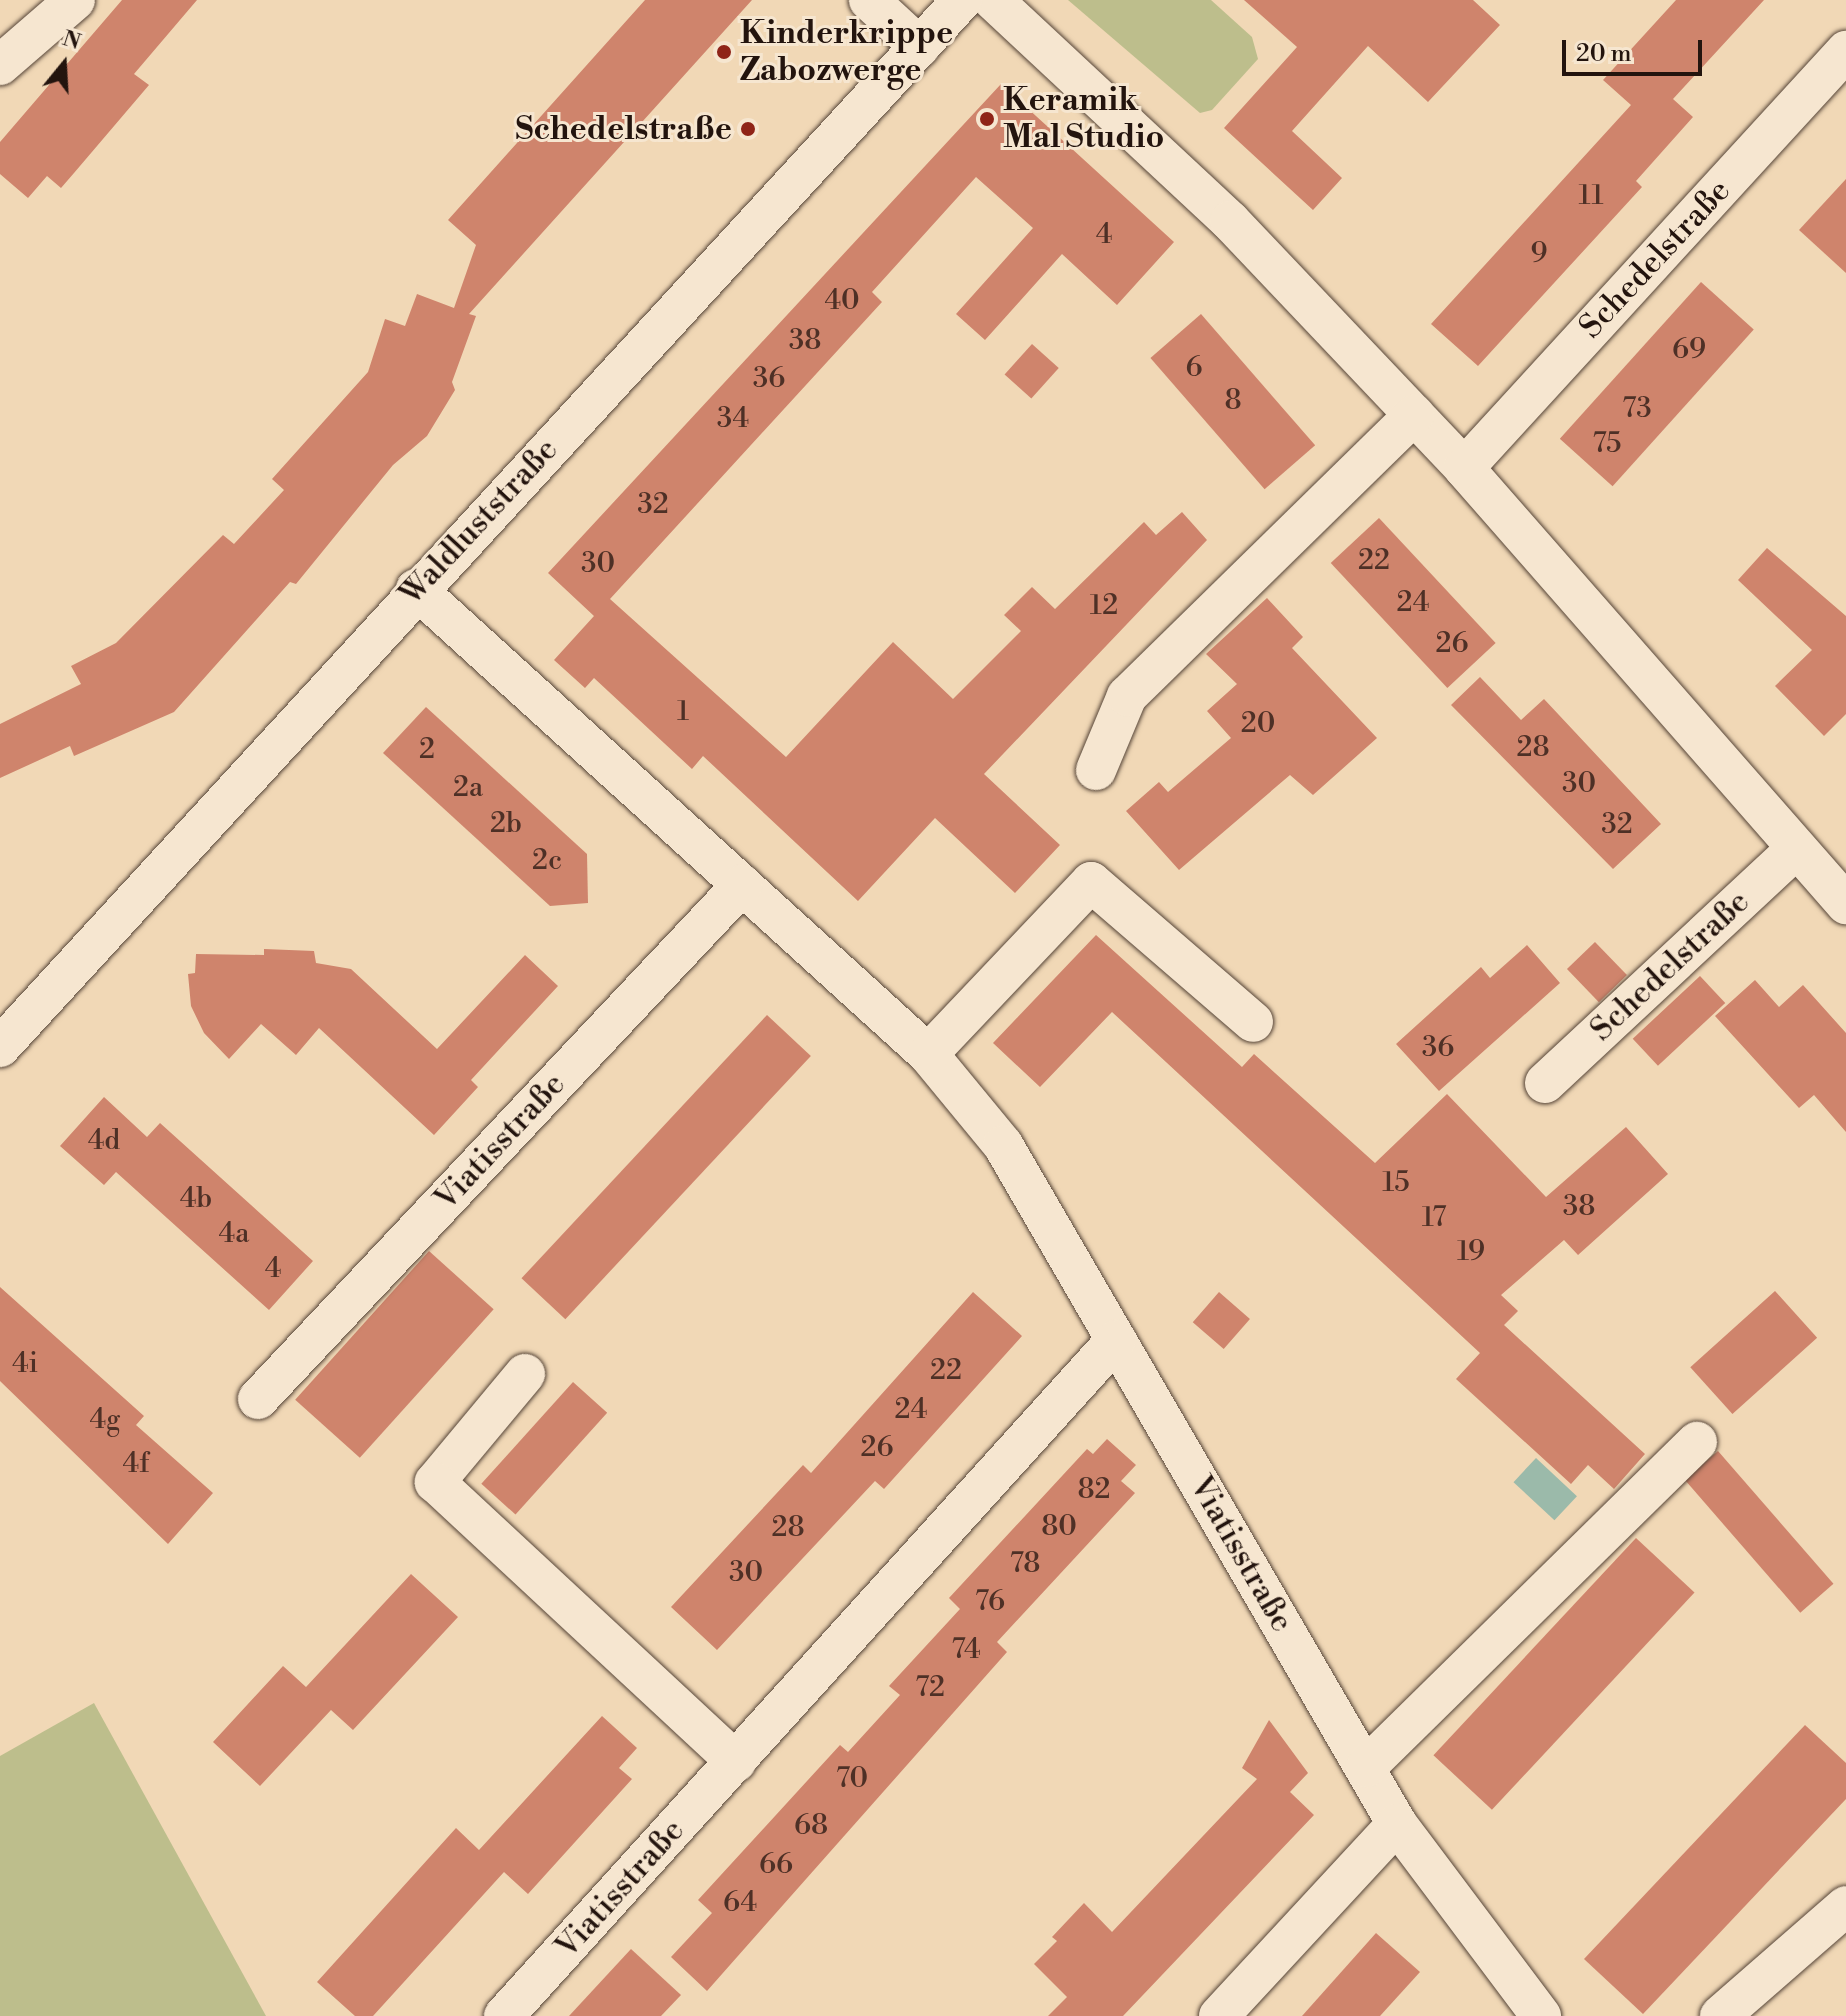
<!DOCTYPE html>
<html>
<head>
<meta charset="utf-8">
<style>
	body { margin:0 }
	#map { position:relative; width:1846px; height:2016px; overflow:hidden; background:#f1d8b6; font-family:"Libre Bodoni",serif }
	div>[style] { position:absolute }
	.green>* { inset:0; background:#bdbe8c }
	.water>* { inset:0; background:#9bbaaa; transform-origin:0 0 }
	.building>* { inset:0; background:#cf846c; transform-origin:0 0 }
	.roads { filter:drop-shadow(0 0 2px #564538) drop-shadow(0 0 2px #564538) }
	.street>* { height:40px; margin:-20px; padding:0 20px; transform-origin:20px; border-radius:20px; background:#f6e6d0 }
	.dots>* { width:22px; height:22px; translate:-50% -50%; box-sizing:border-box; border:4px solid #f6e6d0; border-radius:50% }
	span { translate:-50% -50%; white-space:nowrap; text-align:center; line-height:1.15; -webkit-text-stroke:6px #f6e6d0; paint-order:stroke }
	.number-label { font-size:28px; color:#4e3026 }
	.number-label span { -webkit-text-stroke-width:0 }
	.poi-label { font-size:32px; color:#23140e; font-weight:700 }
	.left { translate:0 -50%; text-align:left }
	.right { translate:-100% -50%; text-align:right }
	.street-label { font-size:32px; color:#23140e }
	.north { position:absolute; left:24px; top:24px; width:80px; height:80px; -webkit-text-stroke:6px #f6e6d0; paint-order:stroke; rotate:18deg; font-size:22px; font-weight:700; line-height:32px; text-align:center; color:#23140e }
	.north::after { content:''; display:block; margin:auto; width:28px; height:36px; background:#23140e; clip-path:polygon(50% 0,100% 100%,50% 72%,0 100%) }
	.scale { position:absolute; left:1562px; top:40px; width:140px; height:36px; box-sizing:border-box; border:4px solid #23140e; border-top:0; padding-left:10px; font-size:24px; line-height:28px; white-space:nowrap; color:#23140e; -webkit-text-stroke:6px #f6e6d0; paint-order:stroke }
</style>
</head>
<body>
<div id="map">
	<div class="green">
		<i style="clip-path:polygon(1068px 0,1211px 0,1252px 37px,1258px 59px,1212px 110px,1200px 113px)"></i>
		<i style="clip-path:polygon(94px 1703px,266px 2016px,0 2016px,0 1756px)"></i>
	</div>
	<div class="water">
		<i style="left:1536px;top:1458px;width:56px;height:33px;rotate:43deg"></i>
	</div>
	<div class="building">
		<i style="clip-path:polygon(122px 0,197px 0,134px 74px,149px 85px,74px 173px,61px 188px,47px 176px,28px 198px,0 174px,0 142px)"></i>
		<i style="clip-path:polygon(645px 0,752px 0,469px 314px,476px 316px,452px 382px,455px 390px,427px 436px,393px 465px,296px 584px,290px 582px,174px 712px,74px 756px,70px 746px,0 778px,0 724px,81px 684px,71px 666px,116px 643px,223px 535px,234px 544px,284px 490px,272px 479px,368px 372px,385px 319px,405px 326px,417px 294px,454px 308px,476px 245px,448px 220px)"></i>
		<i style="clip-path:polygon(1244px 0,1473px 0,1500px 25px,1428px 102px,1368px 46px,1292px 131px,1342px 178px,1313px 210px,1224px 128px,1297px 47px)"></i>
		<i style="clip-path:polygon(1676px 0,1764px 0,1673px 99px,1693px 117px,1636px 181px,1642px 187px,1478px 366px,1431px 324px,1631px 105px,1603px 80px)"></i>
		<i style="clip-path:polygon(1001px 84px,1174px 242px,1117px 305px,1062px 254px,985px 340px,956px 314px,1033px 228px,976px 177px,872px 292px,882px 302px,610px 599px,786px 757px,893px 642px,953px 699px,1021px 631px,1004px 615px,1032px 587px,1055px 609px,1144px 522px,1156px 535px,1182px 512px,1207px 540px,984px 774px,1060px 845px,1015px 893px,935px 818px,858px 901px,703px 756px,692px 769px,594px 678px,585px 688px,554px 660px,594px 616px,548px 573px)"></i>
		<i style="clip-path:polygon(1846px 179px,1846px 273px,1799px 230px)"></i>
		<i style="left:1701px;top:282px;width:71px;height:211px;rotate:42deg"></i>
		<i style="left:1201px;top:314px;width:174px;height:67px;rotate:49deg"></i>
		<i style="left:1032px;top:344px;width:36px;height:41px;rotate:42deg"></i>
		<i style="left:1379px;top:518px;width:171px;height:66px;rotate:47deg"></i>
		<i style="clip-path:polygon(1767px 548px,1846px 616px,1846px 714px,1824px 736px,1775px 686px,1812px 650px,1738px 580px)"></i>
		<i style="clip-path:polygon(1267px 598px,1303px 637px,1292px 648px,1377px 738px,1313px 795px,1290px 775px,1179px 870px,1126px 811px,1159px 782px,1168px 792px,1231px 738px,1207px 711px,1237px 684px,1206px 654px)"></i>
		<i style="clip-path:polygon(1480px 677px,1521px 720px,1544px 699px,1661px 824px,1613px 869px,1451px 705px)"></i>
		<i style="clip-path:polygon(426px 707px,587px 854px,588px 903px,550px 906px,383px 753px)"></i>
		<i style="clip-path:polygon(1096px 935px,1242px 1067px,1254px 1054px,1375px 1163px,1447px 1094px,1546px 1197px,1626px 1127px,1668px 1174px,1578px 1255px,1564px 1240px,1501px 1295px,1518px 1311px,1504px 1325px,1645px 1454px,1614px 1489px,1588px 1465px,1571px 1484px,1456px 1379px,1480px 1353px,1112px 1012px,1040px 1087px,993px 1043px)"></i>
		<i style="left:1595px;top:942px;width:46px;height:39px;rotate:46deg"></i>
		<i style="clip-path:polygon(1527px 945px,1560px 983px,1439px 1091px,1396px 1044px,1481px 967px,1490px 978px)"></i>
		<i style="clip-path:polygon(264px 949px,314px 951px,316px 963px,351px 969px,437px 1049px,525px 955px,558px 986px,471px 1080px,478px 1087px,434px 1135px,319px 1028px,296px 1055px,261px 1024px,229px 1059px,204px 1033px,191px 1006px,188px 974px,195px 973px,196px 954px,264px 955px)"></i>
		<i style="left:1700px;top:976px;width:37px;height:92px;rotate:47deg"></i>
		<i style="clip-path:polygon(1755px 980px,1779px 1007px,1803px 985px,1846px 1033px,1846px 1132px,1814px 1095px,1799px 1108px,1715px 1016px)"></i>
		<i style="left:767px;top:1015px;width:60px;height:360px;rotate:43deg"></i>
		<i style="clip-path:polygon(104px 1097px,147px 1137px,160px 1123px,313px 1261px,269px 1310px,116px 1172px,104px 1185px,60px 1146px)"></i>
		<i style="left:429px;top:1251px;width:87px;height:200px;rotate:42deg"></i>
		<i style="clip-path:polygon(0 1287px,144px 1416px,136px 1425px,213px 1493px,168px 1544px,0 1381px)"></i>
		<i style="left:1775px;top:1291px;width:63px;height:114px;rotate:48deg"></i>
		<i style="clip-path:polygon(973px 1292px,1022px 1336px,884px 1489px,875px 1481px,717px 1650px,671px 1607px,803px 1465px,811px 1473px)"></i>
		<i style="left:1219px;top:1292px;width:41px;height:40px;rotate:41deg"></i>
		<i style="left:573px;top:1382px;width:46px;height:137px;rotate:42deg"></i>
		<i style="clip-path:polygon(1107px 1439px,1136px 1465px,1121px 1481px,1135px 1493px,997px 1642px,1007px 1652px,707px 1991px,671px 1957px,712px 1913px,698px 1900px,840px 1745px,848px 1752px,900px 1695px,889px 1686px,960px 1609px,949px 1598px,1087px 1449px,1093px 1454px)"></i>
		<i style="left:1718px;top:1451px;width:176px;height:44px;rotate:49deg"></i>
		<i style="left:1636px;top:1538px;width:80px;height:297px;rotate:43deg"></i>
		<i style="clip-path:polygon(411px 1574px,458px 1617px,353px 1730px,331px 1710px,260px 1786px,213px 1742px,283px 1666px,306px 1687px)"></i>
		<i style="clip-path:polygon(602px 1716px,637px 1748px,619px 1768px,632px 1779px,528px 1894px,504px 1872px,373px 2016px,355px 2016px,317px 1982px,456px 1828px,479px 1850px)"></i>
		<i style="clip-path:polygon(1269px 1720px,1308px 1773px,1290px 1792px,1314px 1815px,1123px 2016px,1048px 2016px,1067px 1997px,1034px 1964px,1057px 1941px,1052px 1937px,1084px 1903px,1112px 1932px,1257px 1779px,1242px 1768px)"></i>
		<i style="clip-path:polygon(1805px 1725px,1846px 1763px,1846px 1799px,1643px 2014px,1584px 1959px)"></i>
		<i style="clip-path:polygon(1376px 1933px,1420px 1972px,1380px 2016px,1302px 2016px)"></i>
		<i style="clip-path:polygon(631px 1949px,681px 1995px,661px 2016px,569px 2016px)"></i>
	</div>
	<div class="roads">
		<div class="street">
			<i style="left:869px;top:0;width:69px;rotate:42.7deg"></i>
			<i style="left:993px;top:0;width:324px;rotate:43deg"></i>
			<i style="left:1230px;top:221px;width:340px;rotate:46.5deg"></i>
			<i style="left:1464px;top:468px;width:580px;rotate:48.78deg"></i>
			<i style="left:0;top:65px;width:99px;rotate:-40.9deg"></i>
			<i style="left:1464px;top:468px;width:566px;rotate:-47.51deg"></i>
			<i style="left:416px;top:589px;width:692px;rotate:42.25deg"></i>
			<i style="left:928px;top:1054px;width:118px;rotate:50.5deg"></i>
			<i style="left:1003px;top:1145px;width:785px;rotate:59.87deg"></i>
			<i style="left:1397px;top:1824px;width:240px;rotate:53.1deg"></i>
			<i style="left:1096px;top:770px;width:80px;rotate:-67.3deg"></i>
			<i style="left:1127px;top:696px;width:402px;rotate:-44.4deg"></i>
			<i style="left:0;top:1047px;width:1422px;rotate:-47.42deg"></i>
			<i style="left:928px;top:1054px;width:237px;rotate:-46.5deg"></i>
			<i style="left:1091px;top:882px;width:214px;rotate:40.8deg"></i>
			<i style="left:1545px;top:1083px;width:343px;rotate:-43deg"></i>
			<i style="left:525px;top:1374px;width:141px;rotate:129.8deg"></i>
			<i style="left:435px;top:1482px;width:411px;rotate:42.9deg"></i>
			<i style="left:258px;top:1399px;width:706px;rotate:-46.72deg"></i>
			<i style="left:1366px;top:1767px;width:464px;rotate:-44.5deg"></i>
			<i style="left:504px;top:2016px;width:912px;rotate:-47.84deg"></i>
			<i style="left:1219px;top:2016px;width:262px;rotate:-47.2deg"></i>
			<i style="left:1720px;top:2016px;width:167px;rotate:-41.1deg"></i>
		</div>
	</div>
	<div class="dots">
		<i style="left:724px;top:52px;background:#8f2418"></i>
		<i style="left:987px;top:119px;background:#8f2418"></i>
		<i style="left:748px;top:129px;background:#8f2418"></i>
	</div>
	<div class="number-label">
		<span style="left:1591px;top:196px">11</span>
		<span style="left:1104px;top:235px">4</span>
		<span style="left:1539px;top:254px">9</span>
		<span style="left:842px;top:301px">40</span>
		<span style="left:805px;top:341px">38</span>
		<span style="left:1689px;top:350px">69</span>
		<span style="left:1194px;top:368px">6</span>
		<span style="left:769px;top:379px">36</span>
		<span style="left:1233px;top:401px">8</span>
		<span style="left:1637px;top:409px">73</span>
		<span style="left:733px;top:419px">34</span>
		<span style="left:1607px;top:444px">75</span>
		<span style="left:653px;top:505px">32</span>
		<span style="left:1374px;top:561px">22</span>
		<span style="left:598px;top:564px">30</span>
		<span style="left:1413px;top:603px">24</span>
		<span style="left:1104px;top:606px">12</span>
		<span style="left:1452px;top:644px">26</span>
		<span style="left:683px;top:712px">1</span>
		<span style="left:1258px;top:724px">20</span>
		<span style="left:1533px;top:748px">28</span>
		<span style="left:427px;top:750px">2</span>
		<span style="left:1579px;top:784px">30</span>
		<span style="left:468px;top:788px">2a</span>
		<span style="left:506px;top:824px">2b</span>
		<span style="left:1617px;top:825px">32</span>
		<span style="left:547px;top:861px">2c</span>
		<span style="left:1438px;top:1048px">36</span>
		<span style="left:104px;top:1141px">4d</span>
		<span style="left:1396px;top:1183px">15</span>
		<span style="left:196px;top:1199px">4b</span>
		<span style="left:1579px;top:1207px">38</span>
		<span style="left:1434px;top:1218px">17</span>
		<span style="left:234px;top:1234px">4a</span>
		<span style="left:1471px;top:1252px">19</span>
		<span style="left:273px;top:1269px">4</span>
		<span style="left:25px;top:1364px">4i</span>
		<span style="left:946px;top:1371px">22</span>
		<span style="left:911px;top:1410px">24</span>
		<span style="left:105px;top:1420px">4g</span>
		<span style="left:877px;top:1448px">26</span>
		<span style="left:136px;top:1464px">4f</span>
		<span style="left:1094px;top:1490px">82</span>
		<span style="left:1059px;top:1527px">80</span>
		<span style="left:788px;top:1528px">28</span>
		<span style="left:1025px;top:1564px">78</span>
		<span style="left:746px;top:1573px">30</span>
		<span style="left:990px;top:1602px">76</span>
		<span style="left:966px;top:1650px">74</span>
		<span style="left:930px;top:1688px">72</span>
		<span style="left:852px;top:1779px">70</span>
		<span style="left:811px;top:1826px">68</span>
		<span style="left:776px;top:1865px">66</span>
		<span style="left:740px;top:1903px">64</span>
	</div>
	<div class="poi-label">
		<span class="left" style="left:740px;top:52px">Kinderkrippe<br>Zabozwerge</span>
		<span class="left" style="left:1003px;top:119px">Keramik<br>Mal Studio</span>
		<span class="right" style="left:732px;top:129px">Schedelstraße</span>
	</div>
	<div class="street-label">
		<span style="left:1655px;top:259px;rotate:-47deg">Schedelstraße</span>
		<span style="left:479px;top:522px;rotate:-47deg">Waldluststraße</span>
		<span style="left:1670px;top:966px;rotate:-43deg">Schedelstraße</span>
		<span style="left:500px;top:1142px;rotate:-47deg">Viatisstraße</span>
		<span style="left:1241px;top:1554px;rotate:60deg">Viatisstraße</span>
		<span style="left:620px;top:1889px;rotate:-48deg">Viatisstraße</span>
	</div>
	<div class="north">N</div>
	<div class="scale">20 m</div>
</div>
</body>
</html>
